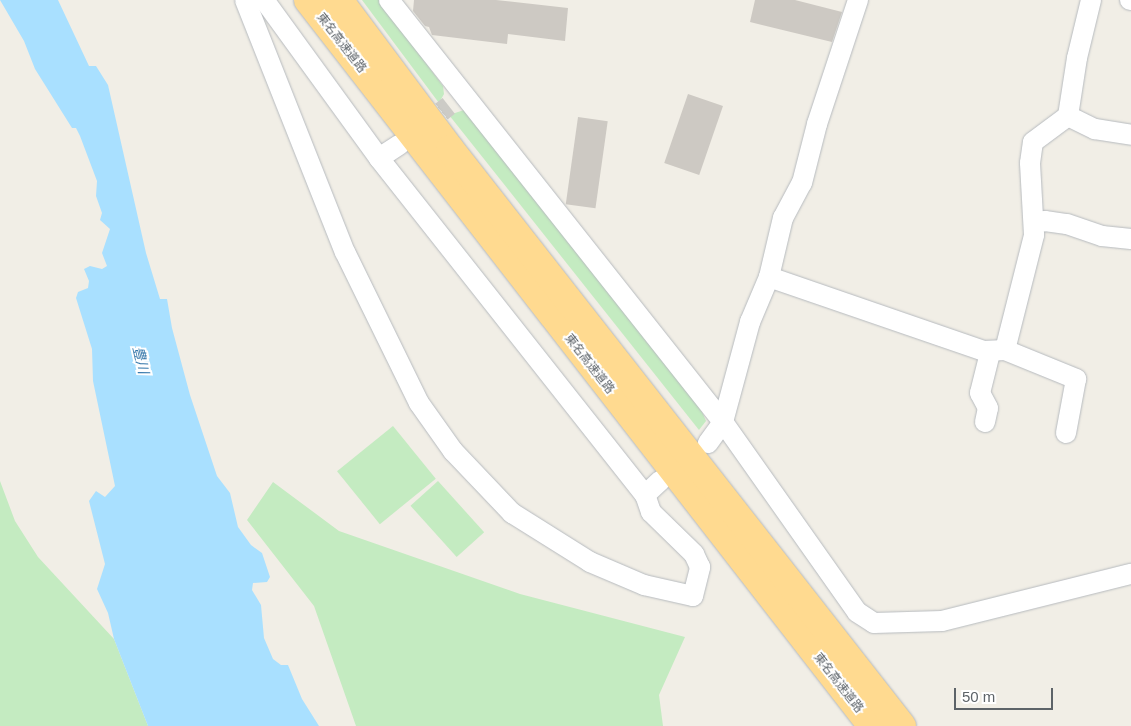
<!DOCTYPE html>
<html>
<head>
<meta charset="utf-8">
<style>
	body { margin:0 }
	#map { position:relative; width:1131px; height:726px; overflow:hidden; background:#f1eee6; font-family:Arial,"Noto Sans JP",sans-serif }
	div>[style] { position:absolute }
	.green>* { inset:0; background:#c4ebc1; transform-origin:0 0 }
	.water>* { inset:0; background:#a9e0ff }
	.building>* { inset:0; background:#cdc9c3; transform-origin:0 0 }
	.minor-tunnel>* { height:20px; margin-top:-10px; transform-origin:0; background:repeating-linear-gradient(90deg,#cccbc6 0 20px,transparent 0 30px) }
	.roads { filter:drop-shadow(0 0 1px #b6babe) drop-shadow(0 0 1px #b6babe) }
	.minor>* { height:20px; margin:-10px; padding:0 10px; transform-origin:10px; border-radius:10px; background:#fff }
	.highway>* { height:28px; margin:-14px; padding:0 14px; transform-origin:14px; border-radius:14px; background:#ffda90 }
	span { translate:-50% -50%; white-space:nowrap; text-align:center; line-height:1.15; -webkit-text-stroke:4px #fff; paint-order:stroke }
	.street-label { font-size:12px; color:#5d6368 }
	.water-label { font-size:14px; color:#3477aa; font-style:italic }
	.scale { position:absolute; left:954px; top:688px; width:99px; height:22px; box-sizing:border-box; border:2px solid #5d6368; border-top:0; padding-left:6px; font-size:15px; line-height:18px; white-space:nowrap; color:#5d6368; -webkit-text-stroke:4px #fff; paint-order:stroke }
</style>
</head>
<body>
<div id="map">
	<div class="green">
		<i style="clip-path:polygon(362px 0,379px 0,443px 86px,444px 94px,439px 103px)"></i>
		<i style="clip-path:polygon(464px 110px,700px 407px,706px 421px,699px 430px,449px 115px)"></i>
		<i style="left:393px;top:426px;width:68px;height:72px;rotate:51deg"></i>
		<i style="clip-path:polygon(0 481px,15px 521px,38px 557px,114px 639px,148px 726px,0 726px)"></i>
		<i style="left:438px;top:481px;width:69px;height:37px;rotate:48deg"></i>
		<i style="clip-path:polygon(273px 482px,339px 531px,520px 594px,685px 637px,659px 695px,663px 726px,356px 726px,314px 606px,247px 520px)"></i>
	</div>
	<div class="water">
		<i style="clip-path:polygon(0 0,58px 0,89px 66px,96px 66px,108px 85px,146px 253px,160px 299px,167px 299px,172px 328px,190px 395px,217px 476px,230px 493px,238px 527px,251px 545px,262px 553px,270px 577px,267px 582px,253px 583px,252px 590px,261px 605px,264px 638px,273px 659px,281px 665px,288px 665px,302px 699px,319px 726px,148px 726px,114px 639px,108px 613px,97px 589px,105px 564px,89px 501px,96px 491px,105px 497px,115px 486px,93px 381px,92px 349px,76px 298px,78px 292px,88px 288px,89px 281px,84px 269px,90px 266px,102px 269px,107px 266px,102px 253px,110px 229px,100px 220px,102px 213px,96px 196px,97px 181px,80px 136px,76px 128px,72px 128px,35px 69px,24px 41px)"></i>
	</div>
	<div class="building">
		<i style="clip-path:polygon(414px 0,496px 0,568px 8px,565px 41px,508px 34px,507px 44px,432px 35px,429px 27px,425px 26px,413px 11px)"></i>
		<i style="clip-path:polygon(755px 0,795px 0,842px 12px,832px 42px,750px 22px)"></i>
		<i style="left:688px;top:94px;width:37px;height:73px;rotate:19deg"></i>
		<i style="left:578px;top:117px;width:30px;height:88px;rotate:8deg"></i>
	</div>
	<div class="minor-tunnel">
		<i style="left:418px;top:130px;width:39px;rotate:-38deg"></i>
	</div>
	<div class="roads">
		<div class="minor">
			<i style="left:245px;top:0;width:271px;rotate:68.4deg"></i>
			<i style="left:345px;top:252px;width:168px;rotate:63.9deg"></i>
			<i style="left:419px;top:403px;width:59px;rotate:54.7deg"></i>
			<i style="left:453px;top:451px;width:86px;rotate:46.4deg"></i>
			<i style="left:512px;top:513px;width:92px;rotate:32.1deg"></i>
			<i style="left:590px;top:562px;width:59px;rotate:23.1deg"></i>
			<i style="left:644px;top:585px;width:50px;rotate:12.7deg"></i>
			<i style="left:693px;top:596px;width:30px;rotate:-76deg"></i>
			<i style="left:700px;top:567px;width:14px;rotate:-115deg"></i>
			<i style="left:694px;top:554px;width:60px;rotate:-135.7deg"></i>
			<i style="left:651px;top:512px;width:18px;rotate:-109deg"></i>
			<i style="left:645px;top:495px;width:429px;rotate:-128.3deg"></i>
			<i style="left:379px;top:158px;width:195px;rotate:-126deg"></i>
			<i style="left:389px;top:0;width:538px;rotate:51.64deg"></i>
			<i style="left:723px;top:422px;width:232px;rotate:54.8deg"></i>
			<i style="left:857px;top:612px;width:20px;rotate:33deg"></i>
			<i style="left:874px;top:623px;width:68px;rotate:-1.7deg"></i>
			<i style="left:942px;top:621px;width:195px;rotate:-14deg"></i>
			<i style="left:1130px;top:0;width:1px"></i>
			<i style="left:1068px;top:116px;width:59px;rotate:-81.2deg"></i>
			<i style="left:1077px;top:58px;width:60px;rotate:-76.4deg"></i>
			<i style="left:379px;top:158px;width:24px;rotate:-33deg"></i>
			<i style="left:1034px;top:223px;width:11px;rotate:-10deg"></i>
			<i style="left:1045px;top:221px;width:22px;rotate:8deg"></i>
			<i style="left:1067px;top:224px;width:37px;rotate:19deg"></i>
			<i style="left:1102px;top:236px;width:29px;rotate:6deg"></i>
			<i style="left:769px;top:277px;width:227px;rotate:19deg"></i>
			<i style="left:984px;top:351px;width:21px;rotate:-3deg"></i>
			<i style="left:1005px;top:350px;width:77px;rotate:22.2deg"></i>
			<i style="left:1076px;top:379px;width:55px;rotate:100.5deg"></i>
			<i style="left:1005px;top:350px;width:119px;rotate:-75.8deg"></i>
			<i style="left:1034px;top:235px;width:72px;rotate:-93.2deg"></i>
			<i style="left:1030px;top:163px;width:21px;rotate:-82deg"></i>
			<i style="left:1033px;top:142px;width:44px;rotate:-36.6deg"></i>
			<i style="left:1068px;top:116px;width:30px;rotate:26deg"></i>
			<i style="left:1095px;top:129px;width:36px;rotate:9deg"></i>
			<i style="left:985px;top:422px;width:14px;rotate:-78deg"></i>
			<i style="left:988px;top:408px;width:17px;rotate:-118deg"></i>
			<i style="left:980px;top:393px;width:41px;rotate:-76deg"></i>
			<i style="left:708px;top:443px;width:26px;rotate:-54deg"></i>
			<i style="left:723px;top:422px;width:104px;rotate:-74.9deg"></i>
			<i style="left:750px;top:322px;width:49px;rotate:-67.1deg"></i>
			<i style="left:769px;top:277px;width:61px;rotate:-76.7deg"></i>
			<i style="left:783px;top:218px;width:40px;rotate:-62deg"></i>
			<i style="left:802px;top:183px;width:61px;rotate:-75.7deg"></i>
			<i style="left:817px;top:124px;width:131px;rotate:-71.7deg"></i>
			<i style="left:645px;top:495px;width:21px;rotate:-43deg"></i>
		</div>
		<div class="highway">
			<i style="left:308px;top:0;width:919px;rotate:52.16deg"></i>
			<i style="left:339px;top:0;width:186px;rotate:53.3deg"></i>
			<i style="left:450px;top:149px;width:733px;rotate:51.93deg"></i>
		</div>
	</div>
	<div class="street-label">
		<span style="left:341px;top:43px;rotate:52deg">東名高速道路</span>
		<span style="left:589px;top:364px;rotate:52deg">東名高速道路</span>
		<span style="left:838px;top:683px;rotate:52deg">東名高速道路</span>
	</div>
	<div class="water-label">
		<span style="left:141px;top:360px;rotate:77deg">豊川</span>
	</div>
	<div class="scale">50 m</div>
</div>
</body>
</html>
